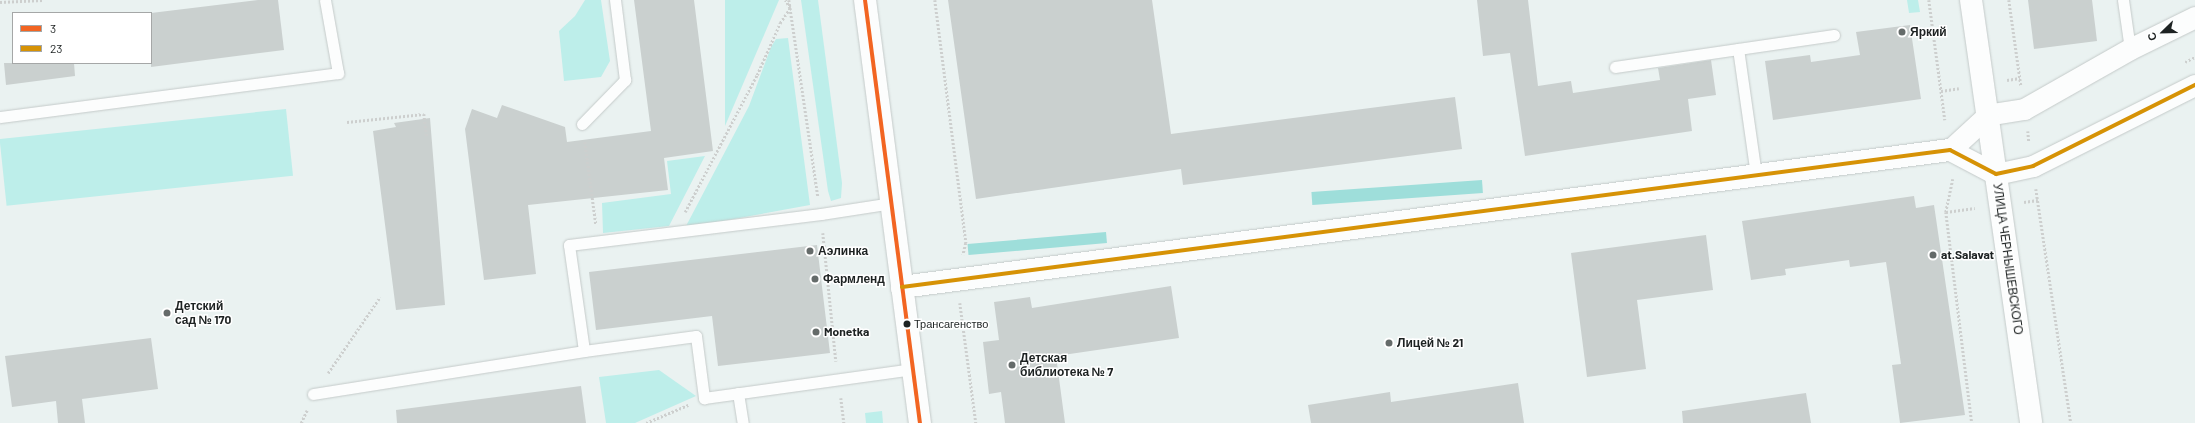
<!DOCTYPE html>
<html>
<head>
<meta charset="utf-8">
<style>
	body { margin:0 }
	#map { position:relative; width:2195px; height:423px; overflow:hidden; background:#eaf2f1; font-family:Barlow,sans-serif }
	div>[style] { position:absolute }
	.green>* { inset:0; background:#bdeeea; transform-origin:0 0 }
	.forest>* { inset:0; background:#9ededa; transform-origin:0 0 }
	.building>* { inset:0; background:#cad0cf }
	.path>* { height:2.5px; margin-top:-1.25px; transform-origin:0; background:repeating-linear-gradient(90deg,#cdcfce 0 2px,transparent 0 4px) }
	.roads { filter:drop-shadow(0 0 1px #c4cac9) drop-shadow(0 0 1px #c4cac9) }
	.lane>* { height:11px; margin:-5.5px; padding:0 5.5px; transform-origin:5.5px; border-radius:5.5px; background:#fcfdfd }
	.street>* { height:21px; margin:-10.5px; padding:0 10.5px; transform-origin:10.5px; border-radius:10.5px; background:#fcfdfd }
	.secondary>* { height:22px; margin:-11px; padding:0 11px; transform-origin:11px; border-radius:11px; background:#fcfdfd }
	.bus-1>* { height:4px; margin:-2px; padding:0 2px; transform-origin:2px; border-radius:2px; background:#f26522 }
	.bus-2>* { height:4px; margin:-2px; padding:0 2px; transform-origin:2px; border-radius:2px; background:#d69205 }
	.dots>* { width:11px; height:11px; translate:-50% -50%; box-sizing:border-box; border:2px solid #fff; border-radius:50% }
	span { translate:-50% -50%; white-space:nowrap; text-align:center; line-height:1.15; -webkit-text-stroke:3px #fff; paint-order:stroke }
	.bus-label { font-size:11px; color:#1d2222 }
	.left { translate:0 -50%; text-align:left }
	.poi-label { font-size:12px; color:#1d2222; font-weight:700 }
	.street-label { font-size:12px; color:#1d2222 }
	.legend { position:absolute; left:12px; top:12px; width:140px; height:52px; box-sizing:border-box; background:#fff; border:1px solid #a5a7a7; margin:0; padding:5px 7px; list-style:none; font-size:12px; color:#1d2222 }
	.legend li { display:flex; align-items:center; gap:8px; height:20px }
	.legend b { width:20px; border:1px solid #a5a7a7 }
	.north { position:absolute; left:2143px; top:12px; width:40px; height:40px; -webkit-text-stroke:3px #fff; paint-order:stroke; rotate:247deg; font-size:11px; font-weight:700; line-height:16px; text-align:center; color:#1d2222 }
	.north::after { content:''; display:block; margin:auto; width:14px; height:18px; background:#1d2222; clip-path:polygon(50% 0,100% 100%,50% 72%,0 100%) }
</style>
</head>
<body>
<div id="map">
	<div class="green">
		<i style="clip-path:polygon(585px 0,601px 0,610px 61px,601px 77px,564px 81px,559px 31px,575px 16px)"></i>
		<i style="clip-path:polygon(725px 0,779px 0,725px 126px)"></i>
		<i style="clip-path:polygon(801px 0,818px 0,842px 183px,841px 198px,831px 201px,828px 191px)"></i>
		<i style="clip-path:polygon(1907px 0,1918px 0,1920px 12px,1909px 13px)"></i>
		<i style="clip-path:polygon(788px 38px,810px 205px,685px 228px,749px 106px,771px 47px,776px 39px)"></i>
		<i style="left:286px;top:109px;width:67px;height:288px;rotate:84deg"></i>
		<i style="clip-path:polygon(705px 156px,669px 226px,603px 233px,602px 203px,671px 194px,667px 161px)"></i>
		<i style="clip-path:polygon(659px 370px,696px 396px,635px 423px,606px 423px,599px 377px)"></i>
		<i style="clip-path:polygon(882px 411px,883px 423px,866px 423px,865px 413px)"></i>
	</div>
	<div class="forest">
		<i style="left:1482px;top:180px;width:13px;height:171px;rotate:86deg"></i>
		<i style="left:1106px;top:232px;width:11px;height:139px;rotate:85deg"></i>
	</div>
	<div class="building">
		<i style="clip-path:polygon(258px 0,278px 0,284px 50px,151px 67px,151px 13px)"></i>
		<i style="clip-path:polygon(634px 0,694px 0,713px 151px,664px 158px,668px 190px,528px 205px,536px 274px,484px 280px,465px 129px,472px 109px,497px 118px,502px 105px,565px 127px,567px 142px,651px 131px)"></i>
		<i style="clip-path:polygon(948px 0,1152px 0,1171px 134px,1455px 97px,1462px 149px,1183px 185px,1181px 169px,976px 199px)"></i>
		<i style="clip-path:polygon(1477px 0,1528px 0,1538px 86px,1571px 81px,1573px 93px,1660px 80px,1658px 68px,1711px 60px,1716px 95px,1688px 99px,1692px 131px,1525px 156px,1510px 53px,1483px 56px)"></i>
		<i style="clip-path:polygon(2028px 0,2092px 0,2097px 41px,2034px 49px)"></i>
		<i style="clip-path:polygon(1910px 25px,1921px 99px,1773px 120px,1765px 61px,1810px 55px,1811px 62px,1860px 55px,1856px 32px)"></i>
		<i style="clip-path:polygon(4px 63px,74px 63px,75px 76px,6px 85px)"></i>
		<i style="clip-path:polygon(430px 118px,445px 305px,396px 310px,373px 131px,396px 127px,394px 123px)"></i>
		<i style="clip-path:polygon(1914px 196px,1916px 208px,1934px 205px,1965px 415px,1900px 423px,1892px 365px,1901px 364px,1886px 262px,1850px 267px,1849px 260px,1785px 269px,1786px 275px,1751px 280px,1742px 221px)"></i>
		<i style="clip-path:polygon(1706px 235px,1713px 290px,1637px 300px,1646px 369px,1587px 377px,1571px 253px)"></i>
		<i style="clip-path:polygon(817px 245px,830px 353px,718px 366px,712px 316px,596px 330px,589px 272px)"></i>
		<i style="clip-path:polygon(1171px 286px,1179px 338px,1056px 356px,1065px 423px,1005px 423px,1001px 392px,989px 394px,983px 342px,999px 340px,994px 302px,1030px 297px,1032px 308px)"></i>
		<i style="clip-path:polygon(151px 338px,158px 389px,82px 399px,85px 423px,58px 423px,56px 401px,12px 407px,5px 356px)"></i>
		<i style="clip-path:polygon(1518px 383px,1524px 423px,1311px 423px,1308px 405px,1390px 392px,1391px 402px)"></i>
		<i style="clip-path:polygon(581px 386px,586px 423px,397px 423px,396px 410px)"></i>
		<i style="clip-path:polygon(1806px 393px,1811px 423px,1683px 423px,1682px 411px)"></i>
	</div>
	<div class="path">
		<i style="left:789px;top:0;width:198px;rotate:81.6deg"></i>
		<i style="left:935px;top:0;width:245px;rotate:82.7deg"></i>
		<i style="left:966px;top:243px;width:12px;rotate:104deg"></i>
		<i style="left:1929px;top:0;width:121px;rotate:82.4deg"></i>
		<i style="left:2009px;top:0;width:86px;rotate:82deg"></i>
		<i style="left:0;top:2px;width:43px;rotate:-2.7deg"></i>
		<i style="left:2185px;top:62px;width:11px;rotate:-27deg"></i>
		<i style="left:2007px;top:80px;width:13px;rotate:-9deg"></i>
		<i style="left:1941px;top:91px;width:18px;rotate:-9deg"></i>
		<i style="left:347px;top:122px;width:77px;rotate:-5.9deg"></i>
		<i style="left:424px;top:114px;width:23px;rotate:83deg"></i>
		<i style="left:2028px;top:131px;width:11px;rotate:85deg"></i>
		<i style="left:585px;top:142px;width:83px;rotate:82.4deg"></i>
		<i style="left:1953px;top:179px;width:34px;rotate:102deg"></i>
		<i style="left:1946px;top:212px;width:213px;rotate:83deg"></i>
		<i style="left:2036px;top:189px;width:237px;rotate:81.5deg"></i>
		<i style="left:2024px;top:202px;width:14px;rotate:-8deg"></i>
		<i style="left:685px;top:212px;width:155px;rotate:-62.3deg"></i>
		<i style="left:757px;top:75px;width:57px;rotate:-66.1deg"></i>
		<i style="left:780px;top:23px;width:18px;rotate:-56deg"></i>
		<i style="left:790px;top:8px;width:9px;rotate:-122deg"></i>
		<i style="left:1946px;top:212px;width:29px;rotate:-8deg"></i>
		<i style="left:823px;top:233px;width:129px;rotate:84.2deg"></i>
		<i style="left:960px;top:303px;width:121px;rotate:82.4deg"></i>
		<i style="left:328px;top:373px;width:92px;rotate:-55.6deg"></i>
		<i style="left:841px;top:398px;width:25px;rotate:83deg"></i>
		<i style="left:301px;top:423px;width:14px;rotate:-65deg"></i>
		<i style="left:646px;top:423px;width:46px;rotate:-23.2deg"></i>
	</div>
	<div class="roads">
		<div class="lane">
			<i style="left:2123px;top:0;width:49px;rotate:81.9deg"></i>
			<i style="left:1615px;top:67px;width:124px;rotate:-8.3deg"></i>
			<i style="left:0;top:117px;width:341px;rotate:-7.4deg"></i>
			<i style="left:338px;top:73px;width:74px;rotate:-100.1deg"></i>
			<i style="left:582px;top:124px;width:62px;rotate:-45.7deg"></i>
			<i style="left:625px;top:80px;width:81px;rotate:-97.1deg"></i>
			<i style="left:1756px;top:175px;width:127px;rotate:-98.1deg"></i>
			<i style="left:1738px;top:49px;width:97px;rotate:-8.3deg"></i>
			<i style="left:892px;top:203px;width:72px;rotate:171.2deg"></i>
			<i style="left:821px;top:214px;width:254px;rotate:173deg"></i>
			<i style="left:569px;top:245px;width:107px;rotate:81.9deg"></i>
			<i style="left:584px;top:351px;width:113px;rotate:-7.6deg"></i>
			<i style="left:696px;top:336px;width:63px;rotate:82.6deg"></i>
			<i style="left:704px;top:398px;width:211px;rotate:-7.9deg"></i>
			<i style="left:738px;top:393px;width:30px;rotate:81deg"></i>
			<i style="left:313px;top:394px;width:274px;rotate:-9deg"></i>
		</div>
		<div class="street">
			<i style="left:2195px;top:17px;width:72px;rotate:153.8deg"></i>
			<i style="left:2130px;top:49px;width:122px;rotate:150.5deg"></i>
			<i style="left:2024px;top:109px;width:36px;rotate:171deg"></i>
			<i style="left:1988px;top:115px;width:52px;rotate:137.4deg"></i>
			<i style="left:1950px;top:150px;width:52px;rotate:27.6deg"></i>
			<i style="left:1996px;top:174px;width:38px;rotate:-12deg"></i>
			<i style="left:2033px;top:166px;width:181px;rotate:-26.6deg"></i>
		</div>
		<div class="secondary">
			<i style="left:865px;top:0;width:427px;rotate:82.6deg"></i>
			<i style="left:1971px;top:0;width:427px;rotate:81.9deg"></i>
			<i style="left:902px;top:287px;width:1057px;rotate:-7.45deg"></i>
		</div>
	</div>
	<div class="bus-1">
		<i style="left:865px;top:0;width:427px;rotate:82.6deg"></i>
	</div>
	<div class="bus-2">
		<i style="left:902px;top:287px;width:1057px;rotate:-7.45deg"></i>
		<i style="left:1950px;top:150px;width:52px;rotate:27.6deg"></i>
		<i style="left:1996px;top:174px;width:38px;rotate:-12deg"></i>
		<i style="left:2033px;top:166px;width:181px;rotate:-26.6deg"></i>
	</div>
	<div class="dots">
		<i style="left:1902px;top:32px;background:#656b6a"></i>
		<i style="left:810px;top:251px;background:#656b6a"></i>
		<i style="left:1933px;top:255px;background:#656b6a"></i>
		<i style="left:815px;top:279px;background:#656b6a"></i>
		<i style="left:167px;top:313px;background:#656b6a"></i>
		<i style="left:907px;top:324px;background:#1d2222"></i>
		<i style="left:816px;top:332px;background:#656b6a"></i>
		<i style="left:1389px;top:343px;background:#656b6a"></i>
		<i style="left:1012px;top:365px;background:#656b6a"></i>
	</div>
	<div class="bus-label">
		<span class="left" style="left:914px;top:324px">Трансагенство</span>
	</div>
	<div class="poi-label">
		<span class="left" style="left:1910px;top:32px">Яркий</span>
		<span class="left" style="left:818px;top:251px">Аэлинка</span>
		<span class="left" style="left:1941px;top:255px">at.Salavat</span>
		<span class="left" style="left:823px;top:279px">Фармленд</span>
		<span class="left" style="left:175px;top:313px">Детский<br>сад № 170</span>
		<span class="left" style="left:824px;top:332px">Monetka</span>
		<span class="left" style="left:1397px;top:343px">Лицей № 21</span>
		<span class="left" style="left:1020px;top:365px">Детская<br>библиотека № 7</span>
	</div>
	<div class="street-label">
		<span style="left:2008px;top:259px;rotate:82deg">УЛИЦА ЧЕРНЫШЕВСКОГО</span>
	</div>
	<ul class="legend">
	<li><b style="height:5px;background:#f26522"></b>3</li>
	<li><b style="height:5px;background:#d69205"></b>23</li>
	</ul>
	<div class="north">С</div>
</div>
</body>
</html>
